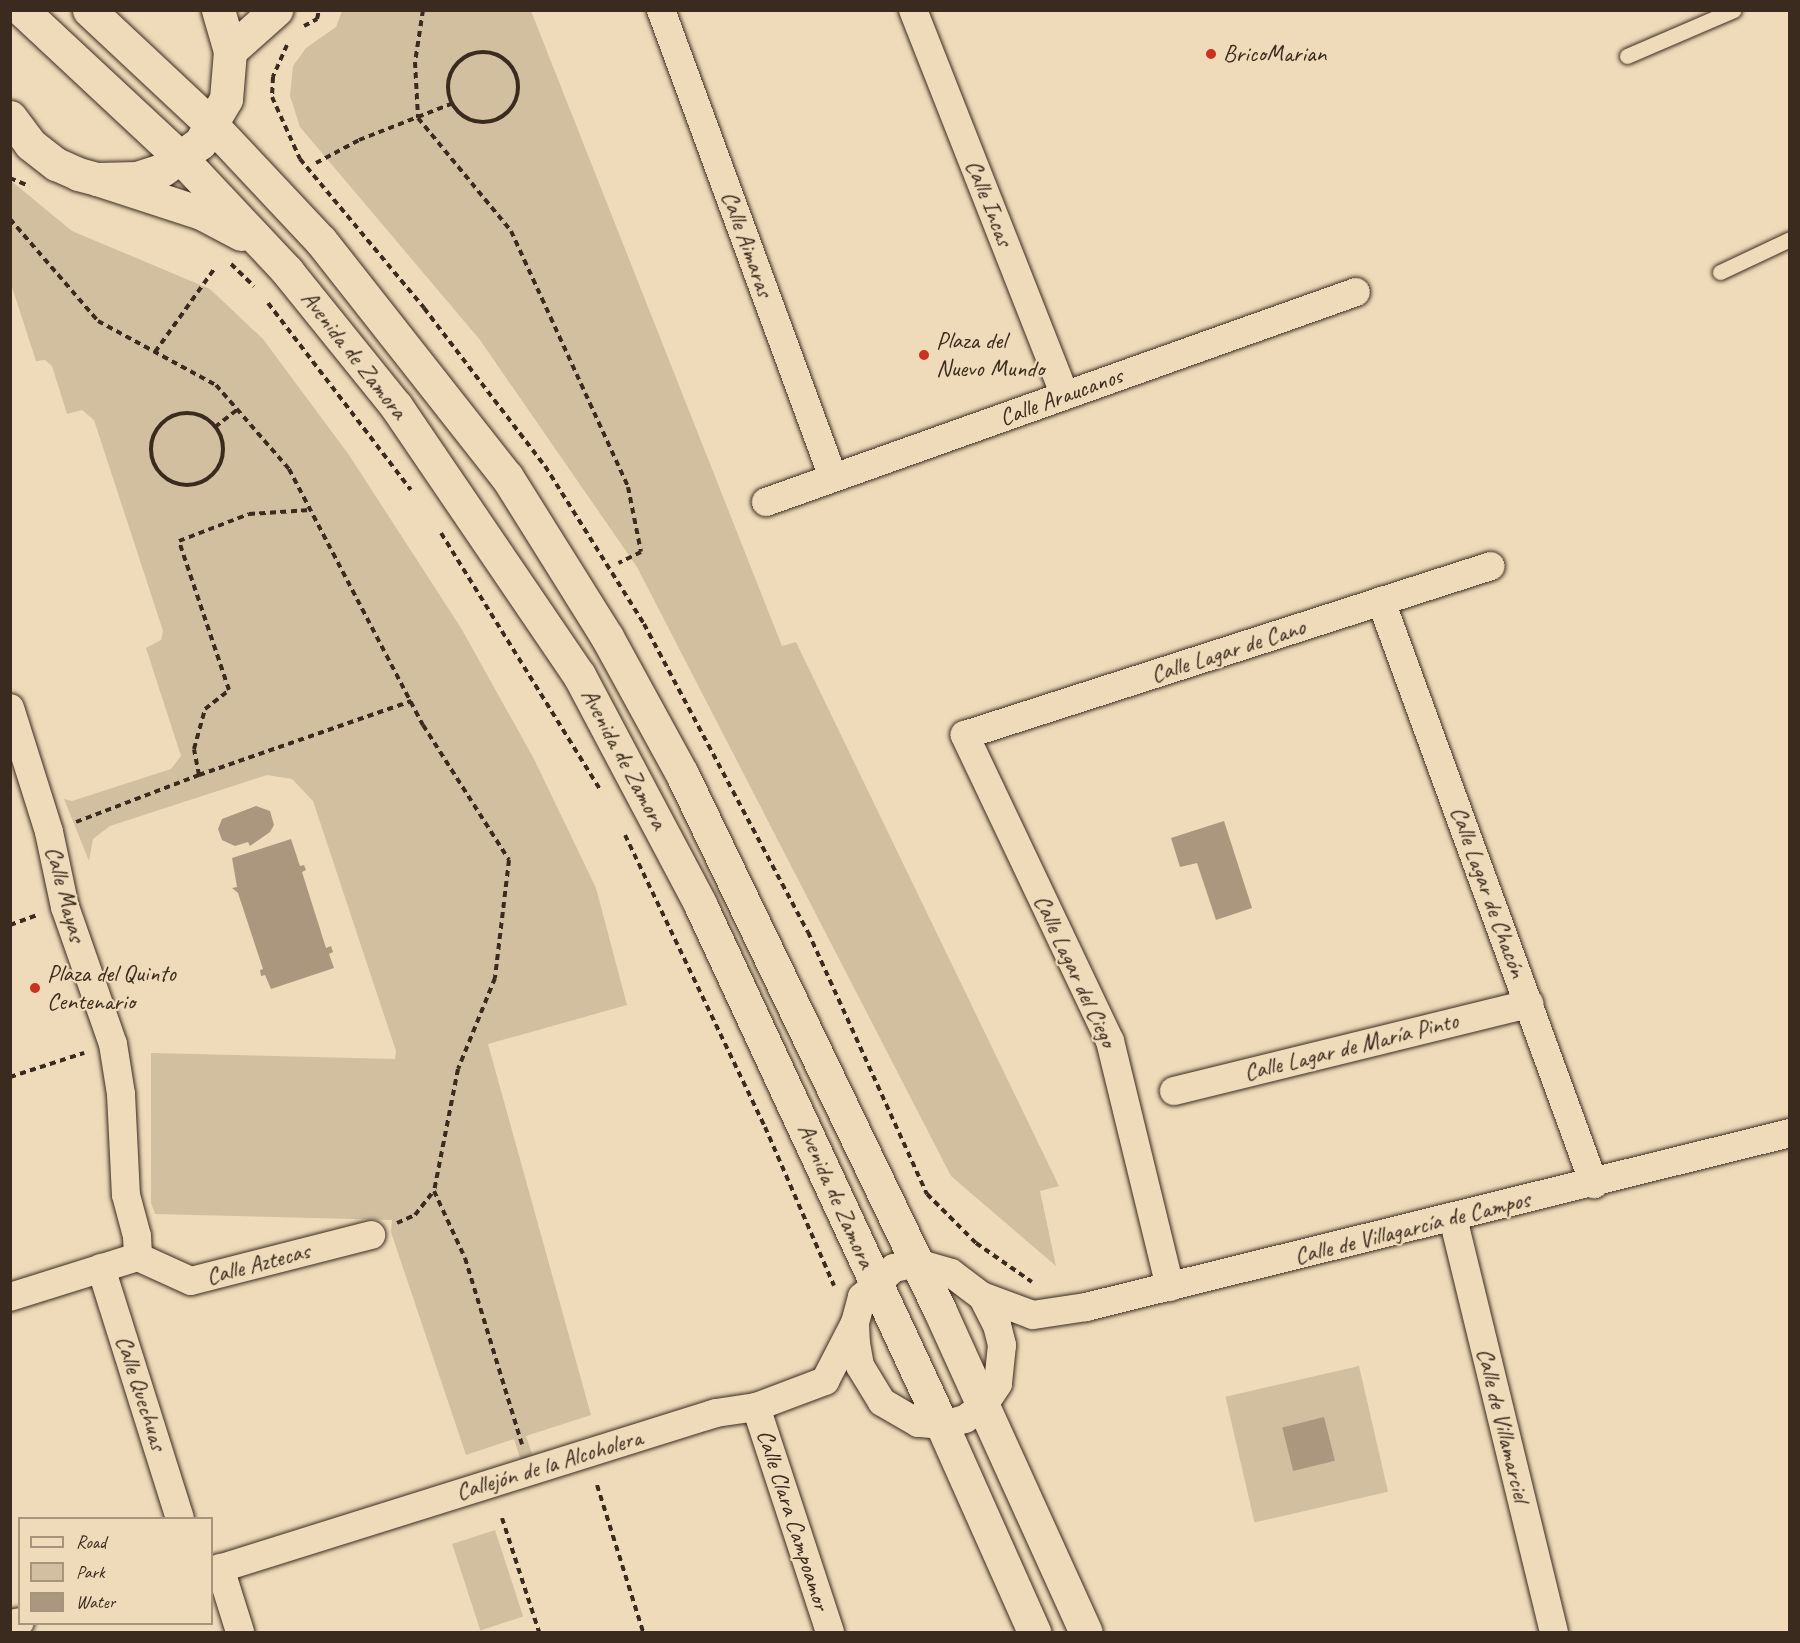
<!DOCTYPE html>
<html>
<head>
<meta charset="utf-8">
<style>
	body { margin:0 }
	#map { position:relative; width:1800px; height:1643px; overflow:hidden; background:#efdbb9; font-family:Caveat,sans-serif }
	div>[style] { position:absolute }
	.green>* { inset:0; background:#d1bfa0; transform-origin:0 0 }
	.water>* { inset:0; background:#aa977e; transform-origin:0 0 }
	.path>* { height:4px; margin-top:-2px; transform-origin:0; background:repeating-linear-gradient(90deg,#3b2a1e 0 6px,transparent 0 10.5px) }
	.path>.ring { margin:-2px; padding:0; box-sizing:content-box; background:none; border:4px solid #3b2a1e; border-radius:50% }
	.roads { filter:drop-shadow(0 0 2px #3b2a1e) drop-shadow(0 0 2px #3b2a1e) }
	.lane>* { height:15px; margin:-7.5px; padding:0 7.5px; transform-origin:7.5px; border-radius:7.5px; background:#efdbb9 }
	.street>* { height:28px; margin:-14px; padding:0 14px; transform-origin:14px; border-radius:14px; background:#efdbb9 }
	.secondary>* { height:33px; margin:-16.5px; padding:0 16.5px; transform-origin:16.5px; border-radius:16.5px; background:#efdbb9 }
	.highway>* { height:33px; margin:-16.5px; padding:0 16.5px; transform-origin:16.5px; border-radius:16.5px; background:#efdbb9 }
	.dots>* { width:16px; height:16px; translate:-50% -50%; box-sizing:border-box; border:3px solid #efdbb9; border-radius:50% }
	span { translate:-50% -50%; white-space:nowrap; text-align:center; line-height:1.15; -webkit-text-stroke:4.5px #efdbb9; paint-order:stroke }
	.poi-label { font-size:24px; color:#3b2a1e }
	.left { translate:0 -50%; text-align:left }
	.street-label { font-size:24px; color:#3b2a1e }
	.frame { position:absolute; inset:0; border:12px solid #3b2a1e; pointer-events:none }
	.legend { position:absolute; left:18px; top:1517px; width:195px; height:108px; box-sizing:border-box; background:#efdbb9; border:2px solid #a7947b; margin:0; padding:8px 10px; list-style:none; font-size:18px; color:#3b2a1e }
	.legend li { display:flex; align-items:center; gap:12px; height:30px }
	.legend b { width:30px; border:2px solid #a7947b }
</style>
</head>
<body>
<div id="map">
	<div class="green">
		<i style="clip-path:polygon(342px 11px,531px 11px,782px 646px,796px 642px,1059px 1186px,1040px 1191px,1056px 1266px,951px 1176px,637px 567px,480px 340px,300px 127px,290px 96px,293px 66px,306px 48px,336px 27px)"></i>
		<i style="clip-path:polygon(10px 180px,72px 231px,210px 289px,263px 339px,349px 455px,461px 628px,534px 759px,596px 888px,627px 1005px,488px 1044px,591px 1415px,526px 1436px,533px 1457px,521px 1461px,514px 1439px,466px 1455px,391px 1232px,392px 1220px,155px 1214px,151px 1203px,151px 1053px,395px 1059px,396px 1051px,313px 801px,292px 779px,267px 775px,110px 826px,93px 839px,89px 861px,64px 799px,72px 801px,171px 769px,181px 756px,146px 648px,161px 640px,163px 631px,94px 420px,82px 410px,67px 414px,52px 366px,45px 360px,36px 361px,11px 284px)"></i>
		<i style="left:1359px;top:1366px;width:129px;height:137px;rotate:77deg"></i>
		<i style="left:495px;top:1530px;width:91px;height:45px;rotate:72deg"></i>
	</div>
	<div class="water">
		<i style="clip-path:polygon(256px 806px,270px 811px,274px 825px,270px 832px,250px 846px,248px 842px,235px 846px,222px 840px,218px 829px,222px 819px)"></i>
		<i style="clip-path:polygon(1224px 821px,1252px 908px,1216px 920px,1197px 863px,1180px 867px,1171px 838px)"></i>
		<i style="clip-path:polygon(291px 839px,300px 866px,304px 865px,306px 870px,302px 872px,326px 948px,331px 946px,333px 952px,329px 954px,334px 968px,271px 989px,265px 975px,261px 976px,260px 970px,263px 969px,238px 893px,232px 888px,237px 887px,232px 858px)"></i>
		<i style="left:1324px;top:1417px;width:45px;height:43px;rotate:76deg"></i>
	</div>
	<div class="path">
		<i style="left:423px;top:10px;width:53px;rotate:98.7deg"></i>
		<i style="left:415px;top:62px;width:56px;rotate:86.9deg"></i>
		<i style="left:418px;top:118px;width:146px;rotate:50.5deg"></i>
		<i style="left:511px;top:231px;width:281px;rotate:65.4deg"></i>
		<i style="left:628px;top:487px;width:66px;rotate:78.7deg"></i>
		<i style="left:641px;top:552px;width:25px;rotate:154deg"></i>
		<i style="left:304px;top:26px;width:15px;rotate:-28deg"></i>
		<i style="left:317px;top:19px;width:9px;rotate:-77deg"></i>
		<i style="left:287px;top:45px;width:35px;rotate:114deg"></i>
		<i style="left:273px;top:77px;width:20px;rotate:93deg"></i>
		<i style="left:272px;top:97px;width:68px;rotate:65.7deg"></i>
		<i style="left:300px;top:159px;width:194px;rotate:50.2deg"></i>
		<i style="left:424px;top:308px;width:199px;rotate:52.6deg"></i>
		<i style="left:545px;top:466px;width:186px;rotate:57.9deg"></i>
		<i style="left:644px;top:624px;width:349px;rotate:62deg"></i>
		<i style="left:808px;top:932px;width:288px;rotate:65.6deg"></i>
		<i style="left:927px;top:1194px;width:69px;rotate:45deg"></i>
		<i style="left:976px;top:1243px;width:68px;rotate:34.9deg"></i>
		<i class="ring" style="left:448px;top:52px;width:66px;height:66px"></i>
		<i style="left:316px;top:163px;width:49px;rotate:-28.1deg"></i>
		<i style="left:359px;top:140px;width:99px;rotate:-21.4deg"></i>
		<i style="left:10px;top:178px;width:21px;rotate:23deg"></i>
		<i style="left:10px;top:219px;width:135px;rotate:49.2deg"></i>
		<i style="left:98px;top:321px;width:134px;rotate:28.5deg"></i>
		<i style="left:216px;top:385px;width:111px;rotate:49deg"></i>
		<i style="left:289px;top:469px;width:289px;rotate:62.4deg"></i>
		<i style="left:423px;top:725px;width:160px;rotate:57.5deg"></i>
		<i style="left:509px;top:860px;width:119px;rotate:96.8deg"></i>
		<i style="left:495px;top:978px;width:98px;rotate:112.1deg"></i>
		<i style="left:458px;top:1069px;width:124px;rotate:101.1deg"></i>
		<i style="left:434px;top:1191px;width:74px;rotate:65.2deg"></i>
		<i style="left:465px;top:1258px;width:195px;rotate:73deg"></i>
		<i style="left:231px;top:264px;width:32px;rotate:44deg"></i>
		<i style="left:268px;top:303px;width:235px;rotate:52.6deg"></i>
		<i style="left:155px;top:352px;width:103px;rotate:-54.5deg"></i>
		<i class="ring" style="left:151px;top:413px;width:68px;height:68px"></i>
		<i style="left:215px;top:427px;width:28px;rotate:-38deg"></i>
		<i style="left:441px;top:533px;width:301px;rotate:58.2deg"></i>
		<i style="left:199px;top:775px;width:225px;rotate:-19.2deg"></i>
		<i style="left:76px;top:822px;width:132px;rotate:-20.9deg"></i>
		<i style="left:199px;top:775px;width:26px;rotate:-101deg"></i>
		<i style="left:194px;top:749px;width:41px;rotate:-74.6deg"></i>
		<i style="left:205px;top:709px;width:31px;rotate:-38deg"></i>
		<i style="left:229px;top:690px;width:157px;rotate:-108.6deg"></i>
		<i style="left:179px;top:541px;width:75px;rotate:-21.1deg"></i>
		<i style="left:249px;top:514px;width:61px;rotate:-3.8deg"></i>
		<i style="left:625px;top:835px;width:324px;rotate:64.4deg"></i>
		<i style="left:765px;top:1127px;width:173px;rotate:66.5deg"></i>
		<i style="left:10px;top:925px;width:30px;rotate:-20deg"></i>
		<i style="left:10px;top:1077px;width:78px;rotate:-18deg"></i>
		<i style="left:397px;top:1223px;width:20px;rotate:-24deg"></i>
		<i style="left:415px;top:1215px;width:31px;rotate:-52deg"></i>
		<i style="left:597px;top:1485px;width:154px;rotate:72.6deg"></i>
		<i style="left:502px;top:1518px;width:120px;rotate:72deg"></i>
	</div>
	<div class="roads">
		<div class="lane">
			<i style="left:1627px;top:56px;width:116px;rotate:-23.3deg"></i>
			<i style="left:1720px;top:272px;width:77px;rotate:-25.2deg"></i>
		</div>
		<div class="street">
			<i style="left:661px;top:10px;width:498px;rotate:69.8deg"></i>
			<i style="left:913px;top:10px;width:414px;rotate:68.5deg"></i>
			<i style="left:766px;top:502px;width:626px;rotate:-19.59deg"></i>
			<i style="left:1381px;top:601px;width:621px;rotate:69.93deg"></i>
			<i style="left:10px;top:708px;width:130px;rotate:72.5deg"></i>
			<i style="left:49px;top:832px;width:77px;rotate:78deg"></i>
			<i style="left:65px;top:907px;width:145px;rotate:70.7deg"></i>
			<i style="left:113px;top:1044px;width:51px;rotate:80.9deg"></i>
			<i style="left:121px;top:1094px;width:101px;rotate:87.2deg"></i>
			<i style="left:126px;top:1195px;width:42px;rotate:75deg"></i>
			<i style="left:137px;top:1236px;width:21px;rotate:87deg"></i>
			<i style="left:1174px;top:1091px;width:366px;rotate:-13.8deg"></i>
			<i style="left:1453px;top:1218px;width:426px;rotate:76.3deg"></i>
			<i style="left:917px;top:1263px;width:35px;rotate:16deg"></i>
			<i style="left:951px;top:1273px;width:39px;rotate:37deg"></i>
			<i style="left:982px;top:1296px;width:33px;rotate:63deg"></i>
			<i style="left:997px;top:1325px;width:21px;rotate:76deg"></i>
			<i style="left:1002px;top:1345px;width:39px;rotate:96deg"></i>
			<i style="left:998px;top:1384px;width:27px;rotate:124deg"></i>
			<i style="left:983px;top:1406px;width:22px;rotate:144deg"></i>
			<i style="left:965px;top:1419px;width:24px;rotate:165deg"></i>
			<i style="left:942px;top:1425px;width:24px;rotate:-175deg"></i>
			<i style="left:918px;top:1423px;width:42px;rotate:-149.7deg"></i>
			<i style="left:882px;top:1402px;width:42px;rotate:-121.4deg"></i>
			<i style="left:860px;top:1366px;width:22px;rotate:-100deg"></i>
			<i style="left:856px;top:1344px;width:21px;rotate:-93deg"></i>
			<i style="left:855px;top:1323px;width:27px;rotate:-75deg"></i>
			<i style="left:862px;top:1297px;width:43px;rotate:-42.2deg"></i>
			<i style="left:894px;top:1268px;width:24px;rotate:-12deg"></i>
			<i style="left:101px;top:1268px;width:262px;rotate:72.5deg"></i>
			<i style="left:1170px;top:1287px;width:253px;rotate:-103.7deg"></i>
			<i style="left:1110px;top:1041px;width:339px;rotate:-115.4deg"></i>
			<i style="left:965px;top:735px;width:552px;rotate:-17.81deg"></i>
			<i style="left:982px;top:1296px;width:54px;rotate:20.4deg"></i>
			<i style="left:1033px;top:1315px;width:54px;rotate:-8.6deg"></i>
			<i style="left:1086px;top:1307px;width:725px;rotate:-13.88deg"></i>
			<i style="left:10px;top:1297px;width:134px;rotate:-17.4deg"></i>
			<i style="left:138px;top:1257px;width:58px;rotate:24.4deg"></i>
			<i style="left:191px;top:1281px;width:186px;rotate:-14.3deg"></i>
			<i style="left:756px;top:1407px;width:237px;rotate:71.8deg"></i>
			<i style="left:220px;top:1568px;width:67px;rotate:72.6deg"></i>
			<i style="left:212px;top:1571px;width:528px;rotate:-17.41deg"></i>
			<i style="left:716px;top:1413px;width:40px;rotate:-8.5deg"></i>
			<i style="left:756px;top:1407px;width:74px;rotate:-20.6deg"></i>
			<i style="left:825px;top:1381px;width:65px;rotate:-62.7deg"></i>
			<i style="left:10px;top:1624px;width:10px;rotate:-11deg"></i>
		</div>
		<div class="secondary">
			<i style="left:230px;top:51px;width:62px;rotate:-41.7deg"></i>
			<i style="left:10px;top:117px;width:34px;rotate:53deg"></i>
			<i style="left:30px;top:144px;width:33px;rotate:38deg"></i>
			<i style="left:56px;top:164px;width:24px;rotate:24deg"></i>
			<i style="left:78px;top:174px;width:20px;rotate:15deg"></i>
			<i style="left:97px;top:179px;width:40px;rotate:-1.4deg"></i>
			<i style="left:137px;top:178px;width:26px;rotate:-18deg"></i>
			<i style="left:162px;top:170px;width:47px;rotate:-35.4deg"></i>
			<i style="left:200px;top:143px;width:51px;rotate:-59.4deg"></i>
			<i style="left:226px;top:99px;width:48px;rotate:-85.2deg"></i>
			<i style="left:230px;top:51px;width:43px;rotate:-106.3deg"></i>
		</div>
		<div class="highway">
			<i style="left:22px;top:10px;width:219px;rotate:43deg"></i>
			<i style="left:182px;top:159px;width:154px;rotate:46.8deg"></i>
			<i style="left:287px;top:271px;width:174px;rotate:51.1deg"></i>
			<i style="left:396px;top:406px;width:325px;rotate:55.8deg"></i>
			<i style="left:579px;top:675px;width:259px;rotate:62.1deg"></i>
			<i style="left:700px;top:904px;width:574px;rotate:65.09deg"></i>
			<i style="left:942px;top:1425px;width:227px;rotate:66deg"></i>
			<i style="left:89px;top:10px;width:170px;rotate:43.1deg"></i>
			<i style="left:213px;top:126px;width:158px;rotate:46.8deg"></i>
			<i style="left:321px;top:241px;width:300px;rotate:51.8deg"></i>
			<i style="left:507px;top:477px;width:189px;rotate:58deg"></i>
			<i style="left:607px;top:637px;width:156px;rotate:61.3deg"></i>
			<i style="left:682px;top:774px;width:598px;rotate:64.33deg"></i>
			<i style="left:941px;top:1313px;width:350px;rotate:65.6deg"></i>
			<i style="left:97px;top:179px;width:109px;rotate:18.1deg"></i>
			<i style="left:201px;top:213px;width:45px;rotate:27.7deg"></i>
		</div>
	</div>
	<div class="dots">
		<i style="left:1211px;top:54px;background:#c8321e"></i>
		<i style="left:924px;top:355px;background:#c8321e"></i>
		<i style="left:35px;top:988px;background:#c8321e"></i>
	</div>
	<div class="poi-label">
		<span class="left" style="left:1223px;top:54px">BricoMarian</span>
		<span class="left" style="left:936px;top:355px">Plaza del<br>Nuevo Mundo</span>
		<span class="left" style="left:47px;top:988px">Plaza del Quinto<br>Centenario</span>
	</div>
	<div class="street-label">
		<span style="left:989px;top:203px;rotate:68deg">Calle Incas</span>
		<span style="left:747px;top:244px;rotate:70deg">Calle Aimaras</span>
		<span style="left:354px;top:355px;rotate:52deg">Avenida de Zamora</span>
		<span style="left:1061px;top:397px;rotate:-20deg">Calle Araucanos</span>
		<span style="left:1228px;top:651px;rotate:-18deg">Calle Lagar de Cano</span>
		<span style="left:624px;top:759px;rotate:62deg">Avenida de Zamora</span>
		<span style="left:1488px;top:892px;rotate:70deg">Calle Lagar de Chacón</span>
		<span style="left:65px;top:894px;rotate:75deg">Calle Mayas</span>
		<span style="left:1075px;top:971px;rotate:65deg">Calle Lagar del Ciego</span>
		<span style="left:1351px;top:1047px;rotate:-14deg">Calle Lagar de María Pinto</span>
		<span style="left:836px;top:1196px;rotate:66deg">Avenida de Zamora</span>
		<span style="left:1412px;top:1228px;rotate:-14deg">Calle de Villagarcía de Campos</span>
		<span style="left:258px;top:1264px;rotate:-15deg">Calle Aztecas</span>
		<span style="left:141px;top:1393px;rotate:72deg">Calle Quechuas</span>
		<span style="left:1503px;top:1425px;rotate:76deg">Calle de Villamarciel</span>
		<span style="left:549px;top:1465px;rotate:-17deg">Callejón de la Alcoholera</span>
		<span style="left:793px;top:1520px;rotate:72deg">Calle Clara Campoamor</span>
	</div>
	<div class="frame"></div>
	<ul class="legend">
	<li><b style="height:8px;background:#efdbb9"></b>Road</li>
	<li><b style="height:16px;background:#d1bfa0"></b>Park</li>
	<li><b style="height:16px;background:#aa977e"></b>Water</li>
	</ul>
</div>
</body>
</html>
